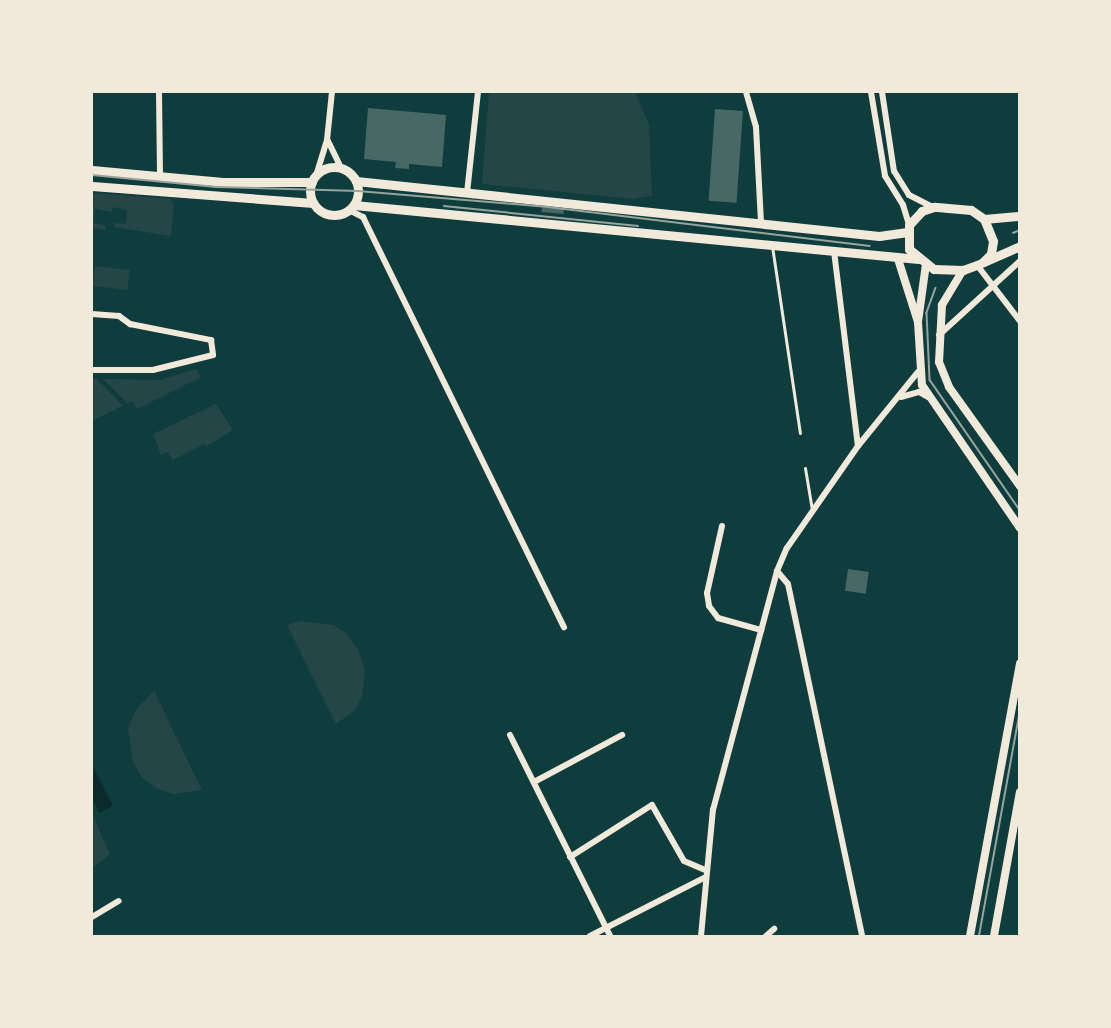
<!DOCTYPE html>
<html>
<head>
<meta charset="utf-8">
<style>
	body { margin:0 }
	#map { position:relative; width:1111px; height:1028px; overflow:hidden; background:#0f3d3e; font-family:Mulish,sans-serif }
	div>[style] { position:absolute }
	.green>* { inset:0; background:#244646; transform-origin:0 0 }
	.water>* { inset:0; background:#0a2a2b }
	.building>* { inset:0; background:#486865; transform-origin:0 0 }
	.service>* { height:3px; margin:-1.5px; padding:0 1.5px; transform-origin:1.5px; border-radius:1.5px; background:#f1e9da }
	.minor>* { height:6px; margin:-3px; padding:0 3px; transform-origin:3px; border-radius:3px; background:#f1e9da }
	.tertiary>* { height:8px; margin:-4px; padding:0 4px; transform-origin:4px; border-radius:4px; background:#f1e9da }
	.secondary>* { height:9px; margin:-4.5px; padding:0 4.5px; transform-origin:4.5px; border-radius:4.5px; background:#f1e9da }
	.secondary>.ring { margin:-4.5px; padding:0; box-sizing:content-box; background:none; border:9px solid #f1e9da; border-radius:50% }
	.tram>* { height:1.5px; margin:-0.75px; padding:0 0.75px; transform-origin:0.75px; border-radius:0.75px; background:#97a49c }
	span { translate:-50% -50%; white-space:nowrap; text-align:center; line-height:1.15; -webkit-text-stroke:6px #f1e9da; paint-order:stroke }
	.frame { position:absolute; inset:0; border:93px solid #f1e9da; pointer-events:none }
</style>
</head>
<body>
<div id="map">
	<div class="green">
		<i style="clip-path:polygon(489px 92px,635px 92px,649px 125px,652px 196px,633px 199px,482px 184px)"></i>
		<i style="clip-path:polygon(92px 193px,170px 199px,174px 205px,171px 236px,114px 227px,115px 223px,126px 224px,127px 210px,113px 207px,112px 212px,95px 209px,94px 223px,105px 225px,105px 230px,92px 228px)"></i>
		<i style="left:95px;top:266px;width:35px;height:20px;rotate:7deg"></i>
		<i style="clip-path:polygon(196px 369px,201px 377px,137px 409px,133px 401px,127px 403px,103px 379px,160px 380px)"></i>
		<i style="clip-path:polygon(92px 379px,97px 379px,123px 406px,92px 421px)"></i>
		<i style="clip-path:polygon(216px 404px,233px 430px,206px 447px,204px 444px,173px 460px,168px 452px,161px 455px,153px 434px)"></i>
		<i style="clip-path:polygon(301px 621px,334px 625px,347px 634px,358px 649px,365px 670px,362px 697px,354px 711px,336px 724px,287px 625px)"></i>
		<i style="clip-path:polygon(154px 691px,202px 790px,173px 794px,158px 789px,142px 778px,133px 762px,128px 728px,135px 711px)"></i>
		<i style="clip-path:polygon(92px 814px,110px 854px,92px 868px)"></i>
	</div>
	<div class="water">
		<i style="clip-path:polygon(94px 768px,113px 806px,99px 813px,92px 798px)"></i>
	</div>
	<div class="building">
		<i style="clip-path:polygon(368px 108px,446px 115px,442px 167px,409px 164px,409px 169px,395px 168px,396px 162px,364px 159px)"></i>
		<i style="left:715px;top:109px;width:28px;height:92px;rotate:4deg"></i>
		<i style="left:542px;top:207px;width:22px;height:5px;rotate:5deg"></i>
		<i style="left:848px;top:569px;width:21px;height:22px;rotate:8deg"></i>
	</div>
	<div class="service">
		<i style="left:772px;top:246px;width:189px;rotate:81.5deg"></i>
		<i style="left:805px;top:468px;width:43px;rotate:80.5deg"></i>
	</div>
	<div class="minor">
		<i style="left:159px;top:92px;width:85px;rotate:89.3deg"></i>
		<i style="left:746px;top:92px;width:36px;rotate:74deg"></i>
		<i style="left:756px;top:127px;width:96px;rotate:87deg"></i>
		<i style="left:871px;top:92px;width:85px;rotate:80.5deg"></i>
		<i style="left:885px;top:176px;width:34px;rotate:58deg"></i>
		<i style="left:903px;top:205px;width:21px;rotate:73deg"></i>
		<i style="left:882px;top:92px;width:80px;rotate:81.4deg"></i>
		<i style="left:894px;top:171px;width:28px;rotate:58deg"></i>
		<i style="left:909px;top:195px;width:27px;rotate:27deg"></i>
		<i style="left:328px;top:141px;width:30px;rotate:64deg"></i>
		<i style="left:316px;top:176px;width:38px;rotate:-73deg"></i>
		<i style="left:327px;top:140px;width:48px;rotate:-84.1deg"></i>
		<i style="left:467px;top:193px;width:102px;rotate:-83.8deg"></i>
		<i style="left:349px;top:210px;width:16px;rotate:27deg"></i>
		<i style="left:363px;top:217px;width:457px;rotate:63.9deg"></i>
		<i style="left:834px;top:251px;width:196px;rotate:83deg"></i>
		<i style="left:977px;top:265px;width:71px;rotate:52.5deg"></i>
		<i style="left:92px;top:314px;width:27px;rotate:4deg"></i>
		<i style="left:119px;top:316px;width:14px;rotate:36deg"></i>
		<i style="left:130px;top:324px;width:83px;rotate:11.2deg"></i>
		<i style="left:211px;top:340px;width:15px;rotate:82deg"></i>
		<i style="left:213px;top:355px;width:62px;rotate:166deg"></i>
		<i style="left:153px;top:370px;width:61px;rotate:180deg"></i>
		<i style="left:939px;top:335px;width:110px;rotate:-42.4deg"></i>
		<i style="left:901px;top:397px;width:19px;rotate:-16deg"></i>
		<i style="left:919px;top:392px;width:10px;rotate:29deg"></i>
		<i style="left:722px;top:526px;width:69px;rotate:102.6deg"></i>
		<i style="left:707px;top:593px;width:13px;rotate:81deg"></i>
		<i style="left:709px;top:606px;width:15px;rotate:53deg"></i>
		<i style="left:718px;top:618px;width:45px;rotate:15.6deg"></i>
		<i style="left:777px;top:571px;width:17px;rotate:50deg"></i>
		<i style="left:788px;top:584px;width:360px;rotate:78.1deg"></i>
		<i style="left:510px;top:735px;width:225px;rotate:63.5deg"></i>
		<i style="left:534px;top:782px;width:100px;rotate:-28.1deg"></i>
		<i style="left:570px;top:857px;width:97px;rotate:-32.4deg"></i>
		<i style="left:652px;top:805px;width:64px;rotate:60.3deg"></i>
		<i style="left:684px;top:861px;width:23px;rotate:23deg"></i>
		<i style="left:92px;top:917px;width:31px;rotate:-31deg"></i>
		<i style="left:590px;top:936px;width:128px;rotate:-27deg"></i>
		<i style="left:701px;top:936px;width:127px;rotate:-84.6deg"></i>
		<i style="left:713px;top:810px;width:247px;rotate:-75deg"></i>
		<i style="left:777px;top:571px;width:25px;rotate:-67deg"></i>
		<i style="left:787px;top:548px;width:124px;rotate:-55.2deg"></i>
		<i style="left:858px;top:446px;width:95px;rotate:-51deg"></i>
		<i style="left:766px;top:936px;width:11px;rotate:-41deg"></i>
	</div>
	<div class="tertiary">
		<i style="left:898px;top:259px;width:66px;rotate:72.4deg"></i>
		<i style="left:926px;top:264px;width:59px;rotate:97.9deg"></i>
		<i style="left:918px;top:322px;width:63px;rotate:86.4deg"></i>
		<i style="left:922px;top:385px;width:173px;rotate:55.6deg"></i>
		<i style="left:963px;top:270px;width:41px;rotate:121deg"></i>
		<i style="left:942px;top:305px;width:57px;rotate:93deg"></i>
		<i style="left:939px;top:362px;width:27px;rotate:68deg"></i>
		<i style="left:949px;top:387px;width:122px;rotate:54.4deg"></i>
		<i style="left:970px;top:936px;width:277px;rotate:-79.6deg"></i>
		<i style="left:994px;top:936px;width:146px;rotate:-79.8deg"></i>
	</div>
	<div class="secondary">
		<i class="ring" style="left:310px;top:167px;width:39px;height:39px"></i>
		<i style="left:92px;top:170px;width:134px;rotate:5.2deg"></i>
		<i style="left:225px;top:182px;width:87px"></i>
		<i style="left:356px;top:181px;width:526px;rotate:6deg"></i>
		<i style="left:879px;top:236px;width:27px;rotate:-8deg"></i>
		<i style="left:92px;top:186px;width:222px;rotate:4.4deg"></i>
		<i style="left:354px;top:205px;width:567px;rotate:5.47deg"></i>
		<i style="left:984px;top:219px;width:36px;rotate:-5deg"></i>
		<i style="left:983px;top:262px;width:11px;rotate:-45deg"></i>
		<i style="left:991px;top:254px;width:13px;rotate:-81deg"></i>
		<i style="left:993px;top:241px;width:24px;rotate:-112deg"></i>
		<i style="left:984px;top:219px;width:16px;rotate:-145deg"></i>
		<i style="left:971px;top:210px;width:37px;rotate:-175deg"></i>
		<i style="left:934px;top:207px;width:13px;rotate:162deg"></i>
		<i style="left:922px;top:211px;width:19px;rotate:133deg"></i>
		<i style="left:909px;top:225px;width:24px;rotate:90deg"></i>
		<i style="left:909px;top:249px;width:32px;rotate:39deg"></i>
		<i style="left:934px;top:269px;width:29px;rotate:2deg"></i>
		<i style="left:963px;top:270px;width:15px;rotate:-20deg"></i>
		<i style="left:977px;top:265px;width:47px;rotate:-23.8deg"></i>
	</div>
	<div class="tram">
		<i style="left:92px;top:175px;width:125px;rotate:5.5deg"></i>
		<i style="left:216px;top:187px;width:142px;rotate:1.6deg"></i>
		<i style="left:358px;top:191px;width:191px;rotate:4.8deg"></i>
		<i style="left:548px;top:207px;width:324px;rotate:6.9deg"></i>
		<i style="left:444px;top:206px;width:195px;rotate:5.9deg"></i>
		<i style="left:1013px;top:233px;width:8px;rotate:-23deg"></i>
		<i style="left:936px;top:288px;width:27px;rotate:110deg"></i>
		<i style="left:927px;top:313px;width:67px;rotate:87.4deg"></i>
		<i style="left:930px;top:380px;width:158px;rotate:55.3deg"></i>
		<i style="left:979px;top:936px;width:229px;rotate:-79.7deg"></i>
	</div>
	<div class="frame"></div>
</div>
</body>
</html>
